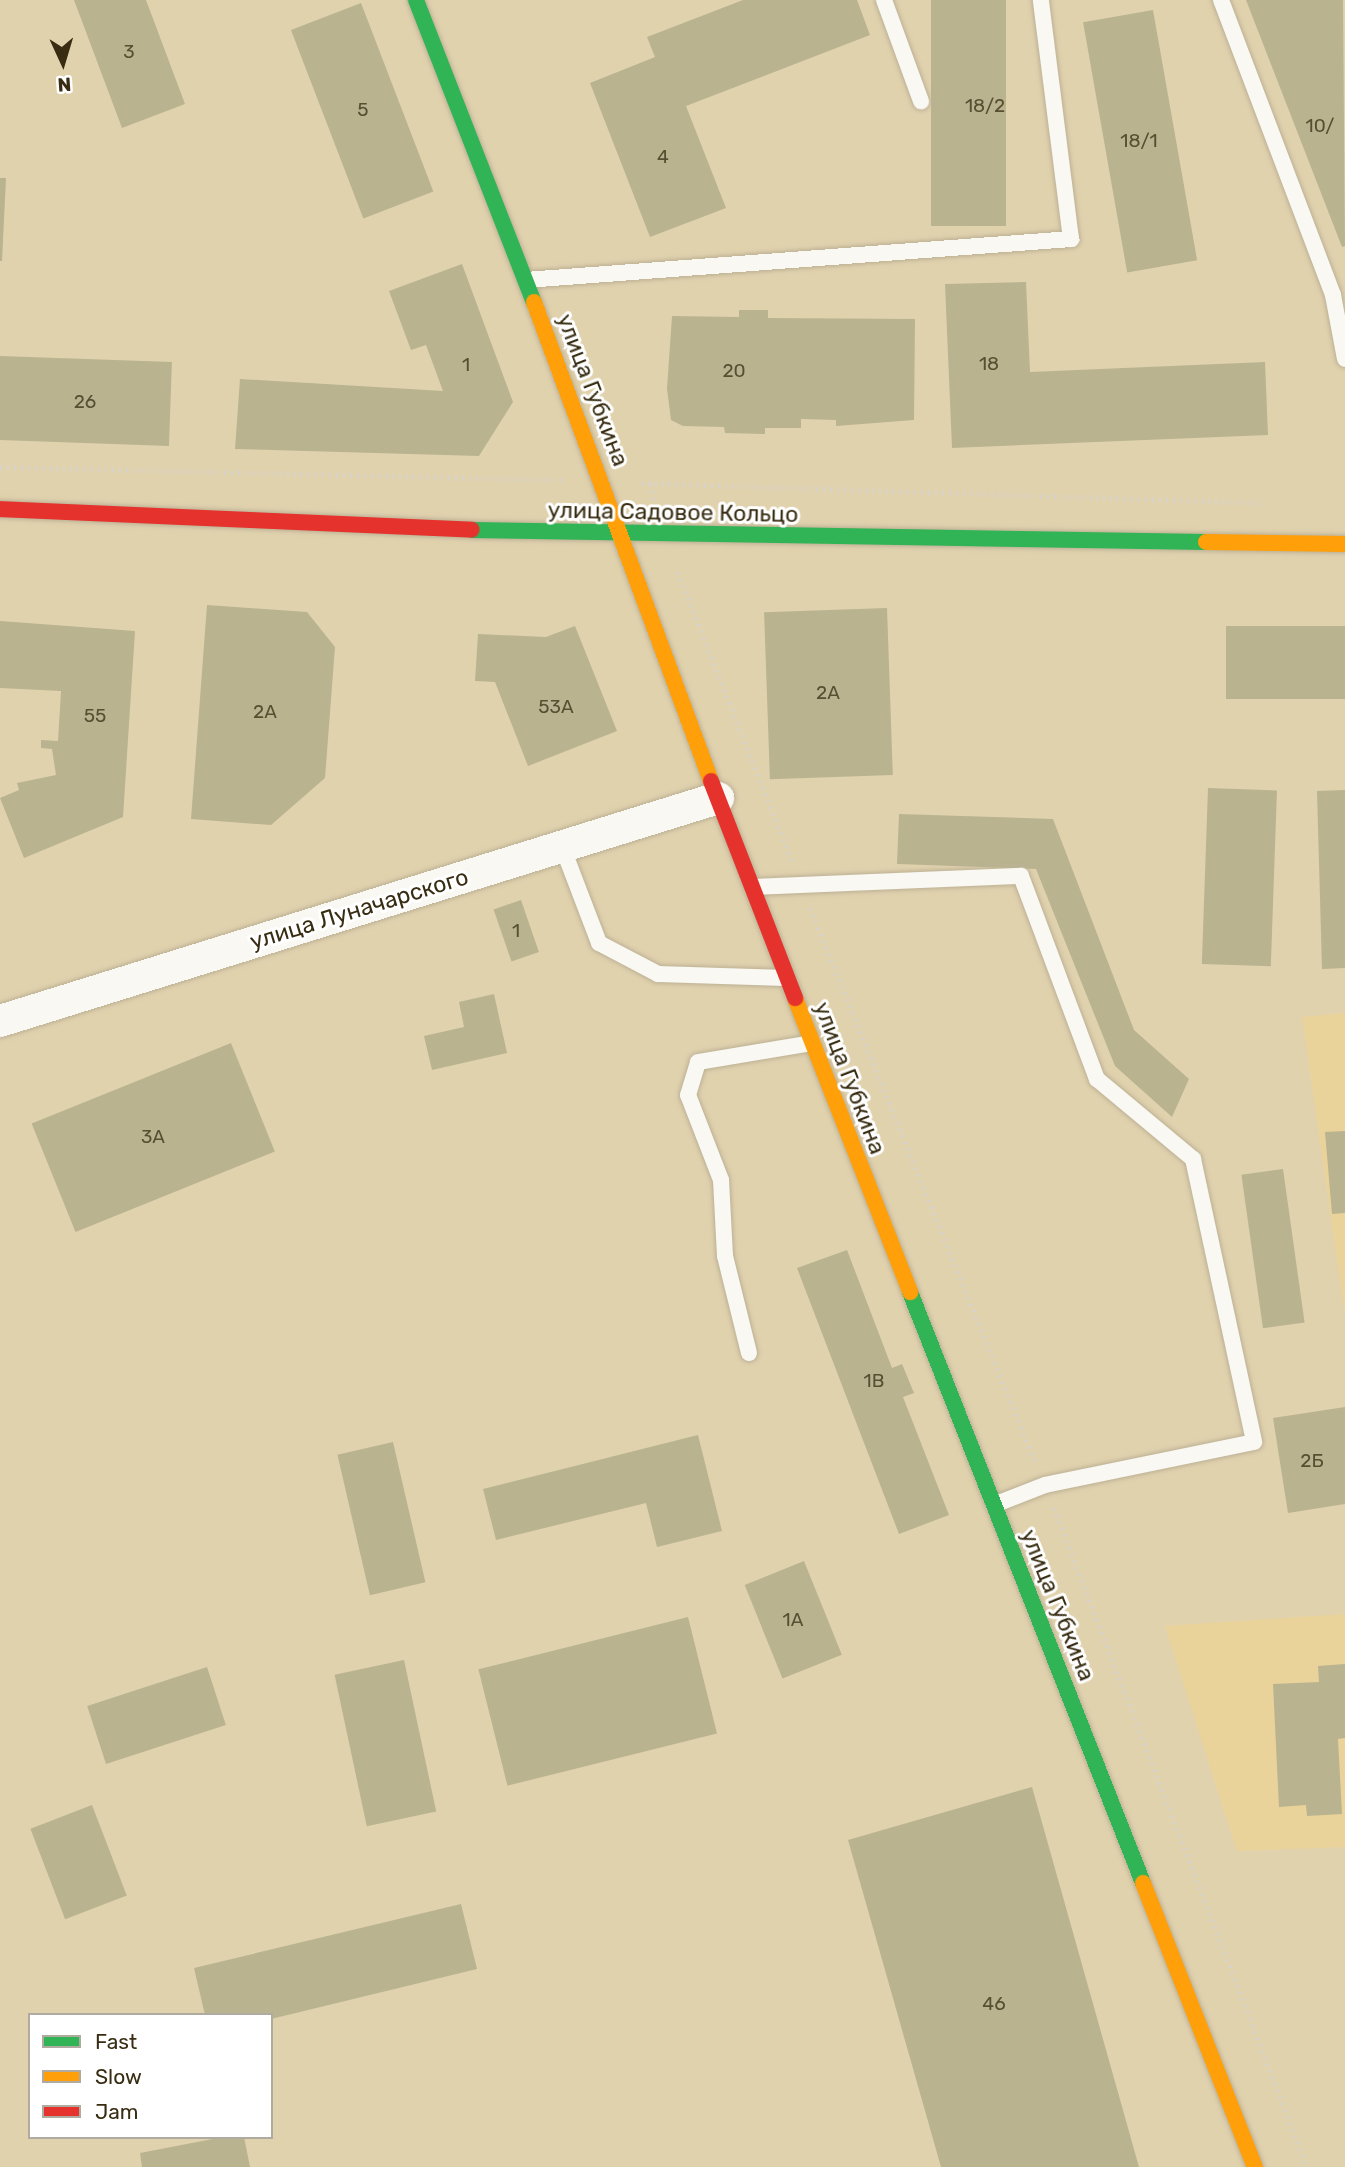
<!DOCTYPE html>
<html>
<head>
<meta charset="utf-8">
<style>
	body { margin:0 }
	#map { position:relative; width:1345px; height:2167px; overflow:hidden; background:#e1d2ae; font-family:Rubik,sans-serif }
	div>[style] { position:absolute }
	.built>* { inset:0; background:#ead39a }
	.building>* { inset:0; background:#b9b390; transform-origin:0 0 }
	.path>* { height:4.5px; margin-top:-2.25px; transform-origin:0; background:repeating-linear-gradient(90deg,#d8d2c7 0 2px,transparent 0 7px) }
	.roads { filter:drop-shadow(0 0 2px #bcb195) drop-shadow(0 0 2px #bcb195) }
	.lane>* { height:16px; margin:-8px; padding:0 8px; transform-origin:8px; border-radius:8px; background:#faf8f3 }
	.street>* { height:32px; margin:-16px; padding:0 16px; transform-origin:16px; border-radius:16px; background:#faf8f3 }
	.fast>* { height:16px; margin:-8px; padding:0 8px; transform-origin:8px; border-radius:8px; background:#30b455 }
	.slow>* { height:16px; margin:-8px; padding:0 8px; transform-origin:8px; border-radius:8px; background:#ff9f0a }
	.jam>* { height:16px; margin:-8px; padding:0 8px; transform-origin:8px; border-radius:8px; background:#e5322d }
	span { translate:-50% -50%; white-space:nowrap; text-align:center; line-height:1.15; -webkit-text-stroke:6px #fff; paint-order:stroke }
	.number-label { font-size:19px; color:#584e32 }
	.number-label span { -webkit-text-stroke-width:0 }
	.street-label { font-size:23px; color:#382d12 }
	.legend { position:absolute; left:28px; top:2013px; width:245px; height:126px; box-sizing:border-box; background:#fff; border:2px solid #afaba0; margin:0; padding:9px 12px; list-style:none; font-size:21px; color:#382d12 }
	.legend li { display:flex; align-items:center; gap:14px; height:35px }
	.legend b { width:35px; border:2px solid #afaba0 }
	.north { position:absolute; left:28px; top:28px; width:70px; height:70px; -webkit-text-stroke:5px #fff; paint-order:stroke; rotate:176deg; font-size:19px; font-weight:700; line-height:28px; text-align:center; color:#382d12 }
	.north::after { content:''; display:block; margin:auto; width:24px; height:32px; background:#382d12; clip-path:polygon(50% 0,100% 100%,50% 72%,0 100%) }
</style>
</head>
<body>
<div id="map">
	<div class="built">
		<i style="clip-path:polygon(1345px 1013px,1345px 1315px,1302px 1017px)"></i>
		<i style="clip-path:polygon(1345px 1614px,1345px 1847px,1237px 1851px,1165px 1626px)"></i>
	</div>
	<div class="building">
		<i style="clip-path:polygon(74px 0,146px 0,185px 104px,122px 128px)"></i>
		<i style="clip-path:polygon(743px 0,857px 0,870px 35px,686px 106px,726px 208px,650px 237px,590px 83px,655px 57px,647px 37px)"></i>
		<i style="left:931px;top:0;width:75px;height:226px"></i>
		<i style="clip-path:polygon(1246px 0,1343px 0,1345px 246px,1342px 247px)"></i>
		<i style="left:361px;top:3px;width:202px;height:75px;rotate:69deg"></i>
		<i style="left:1153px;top:10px;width:254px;height:71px;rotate:80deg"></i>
		<i style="clip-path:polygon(0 178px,6px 178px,2px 261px,0 261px)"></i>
		<i style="clip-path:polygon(462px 264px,513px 402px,479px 456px,235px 449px,240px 379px,443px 391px,426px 345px,411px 350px,389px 291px)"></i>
		<i style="clip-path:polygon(1026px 282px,1030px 372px,1265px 362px,1268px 435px,952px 448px,945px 284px)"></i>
		<i style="clip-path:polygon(739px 310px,768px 310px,768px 318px,915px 319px,914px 420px,836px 426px,836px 420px,801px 419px,801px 428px,765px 428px,765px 434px,725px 433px,724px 427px,683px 426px,671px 420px,667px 389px,672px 316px,739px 317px)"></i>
		<i style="left:0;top:356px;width:172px;height:84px;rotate:2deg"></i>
		<i style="clip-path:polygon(207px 605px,307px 612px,335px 647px,325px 778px,271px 825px,191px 819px)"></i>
		<i style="left:887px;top:608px;width:167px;height:123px;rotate:88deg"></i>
		<i style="clip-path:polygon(0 621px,135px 631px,123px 817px,24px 858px,0 798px,19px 790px,17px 783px,56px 775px,52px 749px,41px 748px,41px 740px,58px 741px,61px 691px,0 688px)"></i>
		<i style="clip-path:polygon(575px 626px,617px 731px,528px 766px,495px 682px,475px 681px,478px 634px,546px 637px)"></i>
		<i style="left:1345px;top:626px;width:73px;height:119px;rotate:90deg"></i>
		<i style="left:1208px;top:788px;width:69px;height:176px;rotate:2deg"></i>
		<i style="clip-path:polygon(1345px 790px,1345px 968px,1322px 969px,1317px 791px)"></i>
		<i style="clip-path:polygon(899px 814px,1053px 819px,1134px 1030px,1189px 1079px,1172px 1117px,1115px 1066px,1036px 869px,897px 864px)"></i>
		<i style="left:521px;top:900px;width:55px;height:29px;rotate:71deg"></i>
		<i style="clip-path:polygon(494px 994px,507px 1053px,432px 1070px,424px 1036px,464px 1027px,459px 1002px)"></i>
		<i style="left:231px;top:1043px;width:117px;height:215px;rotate:68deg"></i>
		<i style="clip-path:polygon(1345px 1131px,1345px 1213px,1332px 1214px,1325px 1132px)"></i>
		<i style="left:1283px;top:1169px;width:155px;height:42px;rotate:82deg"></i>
		<i style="clip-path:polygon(847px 1250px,892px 1368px,902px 1364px,914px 1393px,903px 1397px,949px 1515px,899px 1534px,797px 1268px)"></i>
		<i style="clip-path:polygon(1345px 1407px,1345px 1504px,1288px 1513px,1273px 1418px)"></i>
		<i style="clip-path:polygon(698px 1435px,722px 1531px,657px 1547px,646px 1503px,496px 1540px,483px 1489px)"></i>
		<i style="left:393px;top:1442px;width:144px;height:57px;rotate:77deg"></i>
		<i style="left:804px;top:1561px;width:101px;height:64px;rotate:68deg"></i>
		<i style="left:688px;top:1617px;width:120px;height:216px;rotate:76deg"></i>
		<i style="left:404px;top:1660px;width:155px;height:71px;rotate:78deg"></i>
		<i style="clip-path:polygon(1345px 1664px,1345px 1738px,1338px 1739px,1342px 1814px,1307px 1816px,1306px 1805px,1279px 1807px,1273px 1684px,1319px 1682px,1318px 1666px)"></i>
		<i style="left:207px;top:1667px;width:61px;height:126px;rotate:72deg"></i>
		<i style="clip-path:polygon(1032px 1787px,1139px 2167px,941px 2167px,848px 1840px)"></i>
		<i style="left:92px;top:1805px;width:97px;height:66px;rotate:69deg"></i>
		<i style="clip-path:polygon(461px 1904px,477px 1969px,271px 2019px,205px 2015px,194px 1968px)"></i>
		<i style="clip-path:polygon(223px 2137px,244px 2137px,250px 2167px,142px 2167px,140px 2153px)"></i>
	</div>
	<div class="path">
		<i style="left:0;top:467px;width:566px;rotate:1.32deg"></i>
		<i style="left:641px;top:483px;width:621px;rotate:1.84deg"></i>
		<i style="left:651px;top:484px;width:17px;rotate:77deg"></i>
		<i style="left:678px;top:572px;width:311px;rotate:68.5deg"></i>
		<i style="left:810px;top:908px;width:600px;rotate:67.88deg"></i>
		<i style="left:1054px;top:1508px;width:706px;rotate:69deg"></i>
	</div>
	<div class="roads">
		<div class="lane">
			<i style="left:884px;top:0;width:108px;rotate:69.9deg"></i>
			<i style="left:1221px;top:0;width:316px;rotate:69.2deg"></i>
			<i style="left:1333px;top:295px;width:65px;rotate:79.4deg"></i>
			<i style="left:526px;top:280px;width:547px;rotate:-4.3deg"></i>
			<i style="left:1071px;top:239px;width:241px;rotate:-97.2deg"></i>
			<i style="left:562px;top:846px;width:104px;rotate:69.1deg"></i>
			<i style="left:599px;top:943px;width:67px;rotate:27.7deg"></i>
			<i style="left:658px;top:974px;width:128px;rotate:1.8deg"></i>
			<i style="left:754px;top:887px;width:267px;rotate:-2.4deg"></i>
			<i style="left:1021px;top:876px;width:217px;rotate:69.5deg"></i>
			<i style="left:1097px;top:1079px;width:125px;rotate:39.8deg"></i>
			<i style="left:1193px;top:1159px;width:289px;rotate:77.8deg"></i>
			<i style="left:1254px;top:1442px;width:213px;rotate:168.4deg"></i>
			<i style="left:1045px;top:1485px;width:55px;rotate:158.6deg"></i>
			<i style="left:749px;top:1353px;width:100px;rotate:-103.9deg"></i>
			<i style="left:725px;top:1256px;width:76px;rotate:-93deg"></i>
			<i style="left:721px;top:1180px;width:91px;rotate:-111.2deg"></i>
			<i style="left:688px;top:1095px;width:34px;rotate:-73deg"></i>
			<i style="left:698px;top:1062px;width:116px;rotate:-9.5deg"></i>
		</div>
		<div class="street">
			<i style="left:0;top:1021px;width:752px;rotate:-17.25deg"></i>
		</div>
		<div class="fast">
			<i style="left:416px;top:0;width:324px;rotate:68.7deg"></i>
			<i style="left:472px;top:530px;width:734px;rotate:0.94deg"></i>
			<i style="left:910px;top:1292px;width:635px;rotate:68.48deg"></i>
		</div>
		<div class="slow">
			<i style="left:534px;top:302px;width:511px;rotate:69.72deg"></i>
			<i style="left:1206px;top:542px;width:139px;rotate:0.8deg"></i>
			<i style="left:795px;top:998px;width:316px;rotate:68.6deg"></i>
			<i style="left:1143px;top:1883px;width:305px;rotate:68.5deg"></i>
		</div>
		<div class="jam">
			<i style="left:0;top:509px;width:472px;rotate:2.5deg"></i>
			<i style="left:711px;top:781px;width:233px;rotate:68.8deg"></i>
		</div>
	</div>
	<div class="number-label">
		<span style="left:129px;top:52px">3</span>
		<span style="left:985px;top:106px">18/2</span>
		<span style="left:363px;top:110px">5</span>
		<span style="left:1320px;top:126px">10/</span>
		<span style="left:1139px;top:141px">18/1</span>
		<span style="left:663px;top:157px">4</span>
		<span style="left:989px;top:364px">18</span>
		<span style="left:466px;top:365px">1</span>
		<span style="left:734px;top:371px">20</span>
		<span style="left:85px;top:402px">26</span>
		<span style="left:828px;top:693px">2А</span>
		<span style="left:556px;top:707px">53А</span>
		<span style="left:265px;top:712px">2А</span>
		<span style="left:95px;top:716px">55</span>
		<span style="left:516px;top:931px">1</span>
		<span style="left:153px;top:1137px">3А</span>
		<span style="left:874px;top:1381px">1В</span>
		<span style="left:1312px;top:1461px">2Б</span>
		<span style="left:793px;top:1620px">1А</span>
		<span style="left:994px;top:2004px">46</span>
	</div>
	<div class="street-label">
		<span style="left:593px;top:390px;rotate:69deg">улица Губкина</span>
		<span style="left:673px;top:512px;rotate:1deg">улица Садовое Кольцо</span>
		<span style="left:359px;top:909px;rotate:-17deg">улица Луначарского</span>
		<span style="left:850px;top:1078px;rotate:69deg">улица Губкина</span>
		<span style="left:1058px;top:1605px;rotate:68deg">улица Губкина</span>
	</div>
	<ul class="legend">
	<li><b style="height:9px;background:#30b455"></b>Fast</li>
	<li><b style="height:9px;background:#ff9f0a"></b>Slow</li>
	<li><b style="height:9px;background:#e5322d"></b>Jam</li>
	</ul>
	<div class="north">N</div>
</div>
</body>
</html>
